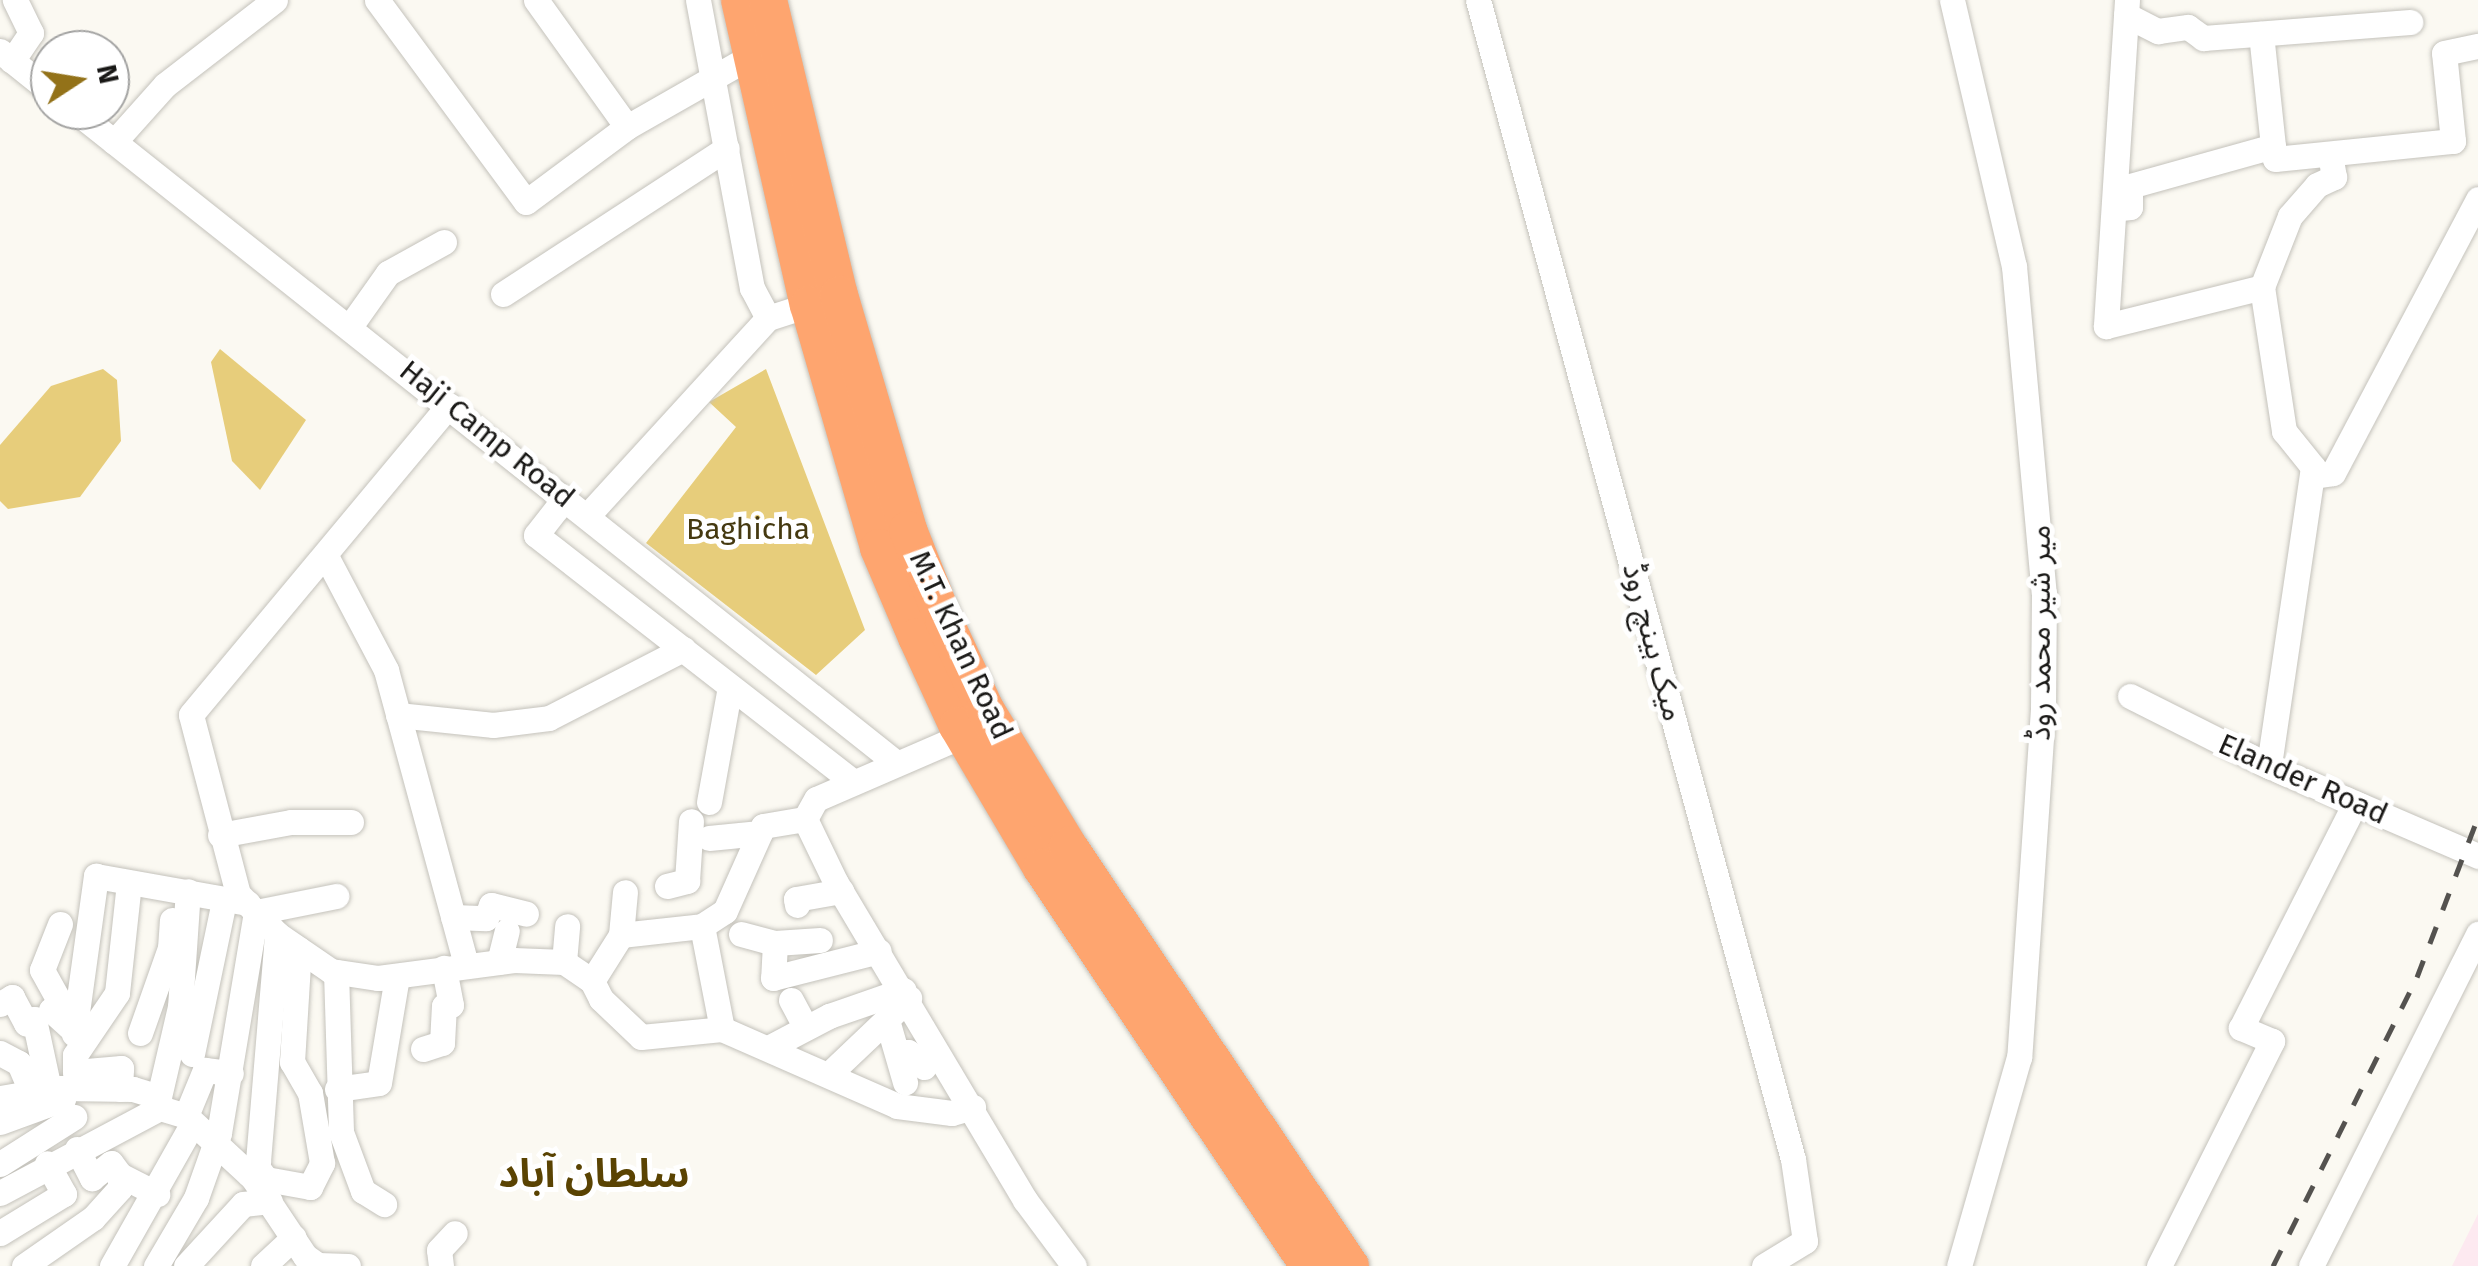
<!DOCTYPE html>
<html>
<head>
<meta charset="utf-8">
<style>
	body { margin:0 }
	#map { position:relative; width:2478px; height:1266px; overflow:hidden; background:#fbf9f2; font-family:"Fira Sans","Noto Sans Arabic",sans-serif }
	div>[style] { position:absolute }
	.commercial>* { inset:0; background:#fde9f0 }
	.green>* { inset:0; background:#e7cd7b }
	.roads { filter:drop-shadow(0 0 2px #c4c2bb) drop-shadow(0 0 2px #c4c2bb) }
	.minor>* { height:25px; margin:-12.5px; padding:0 12.5px; transform-origin:12.5px; border-radius:12.5px; background:#fff }
	.highway>* { height:38px; margin:-19px; padding:0 19px; transform-origin:19px; border-radius:19px; background:#fea56f }
	.rail>* { height:5px; margin-top:-2.5px; transform-origin:0; background:repeating-linear-gradient(90deg,#54524f 0 18px,transparent 0 36px) }
	span { translate:-50% -50%; white-space:nowrap; text-align:center; line-height:1.15; -webkit-text-stroke:10px #fff; paint-order:stroke }
	.street-label { font-size:30px; color:#191816 }
	.park-label { font-size:30px; color:#453910 }
	.district-label { font-size:40px; color:#5a4302; font-weight:700 }
	.north { position:absolute; left:30px; top:30px; width:100px; height:100px; box-sizing:border-box; background:#fff; border:2px solid #a3a3a2; border-radius:50%; rotate:78deg; font-size:28px; font-weight:700; line-height:40px; text-align:center; color:#191816 }
	.north::after { content:''; display:block; margin:auto; width:35px; height:45px; background:#937219; clip-path:polygon(50% 0,100% 100%,50% 72%,0 100%) }
</style>
</head>
<body>
<div id="map">
	<div class="commercial">
		<i style="clip-path:polygon(2478px 1214px,2478px 1266px,2452px 1266px)"></i>
	</div>
	<div class="green">
		<i style="clip-path:polygon(220px 349px,306px 420px,260px 490px,232px 461px,211px 362px)"></i>
		<i style="clip-path:polygon(103px 369px,117px 380px,121px 441px,80px 497px,8px 509px,0 501px,0 445px,51px 386px)"></i>
		<i style="clip-path:polygon(766px 369px,865px 630px,816px 675px,646px 543px,736px 427px,709px 402px)"></i>
	</div>
	<div class="roads">
		<div class="minor">
			<i style="left:377px;top:0;width:251px;rotate:53.6deg"></i>
			<i style="left:526px;top:202px;width:126px;rotate:-36.6deg"></i>
			<i style="left:536px;top:0;width:156px;rotate:54.4deg"></i>
			<i style="left:627px;top:127px;width:145px;rotate:-29.7deg"></i>
			<i style="left:698px;top:0;width:293px;rotate:79.4deg"></i>
			<i style="left:752px;top:288px;width:34px;rotate:62deg"></i>
			<i style="left:1478px;top:0;width:1201px;rotate:74.8deg"></i>
			<i style="left:1793px;top:1159px;width:83px;rotate:81.7deg"></i>
			<i style="left:1805px;top:1241px;width:48px;rotate:148.6deg"></i>
			<i style="left:1952px;top:0;width:273px;rotate:76.9deg"></i>
			<i style="left:2014px;top:266px;width:328px;rotate:84.8deg"></i>
			<i style="left:2044px;top:593px;width:116px;rotate:90.5deg"></i>
			<i style="left:2043px;top:709px;width:349px;rotate:93.9deg"></i>
			<i style="left:2019px;top:1057px;width:217px;rotate:106deg"></i>
			<i style="left:2127px;top:0;width:327px;rotate:93.7deg"></i>
			<i style="left:2106px;top:326px;width:161px;rotate:-14deg"></i>
			<i style="left:2262px;top:287px;width:146px;rotate:81.3deg"></i>
			<i style="left:2284px;top:431px;width:46px;rotate:51.1deg"></i>
			<i style="left:2313px;top:467px;width:302px;rotate:98.4deg"></i>
			<i style="left:2126px;top:15px;width:36px;rotate:27deg"></i>
			<i style="left:2158px;top:31px;width:30px;rotate:-8deg"></i>
			<i style="left:2188px;top:27px;width:19px;rotate:36deg"></i>
			<i style="left:2203px;top:38px;width:208px;rotate:-4.4deg"></i>
			<i style="left:0;top:51px;width:64px;rotate:38.7deg"></i>
			<i style="left:12px;top:61px;width:34px;rotate:-56deg"></i>
			<i style="left:31px;top:33px;width:37px;rotate:-116deg"></i>
			<i style="left:74px;top:110px;width:1050px;rotate:38.46deg"></i>
			<i style="left:114px;top:142px;width:76px;rotate:-48.2deg"></i>
			<i style="left:165px;top:85px;width:139px;rotate:-37.7deg"></i>
			<i style="left:2273px;top:146px;width:13px;rotate:81deg"></i>
			<i style="left:2275px;top:159px;width:179px;rotate:-5.8deg"></i>
			<i style="left:2453px;top:141px;width:88px;rotate:-95.8deg"></i>
			<i style="left:2444px;top:53px;width:35px;rotate:-12deg"></i>
			<i style="left:2121px;top:208px;width:9px;rotate:-6deg"></i>
			<i style="left:2130px;top:207px;width:21px;rotate:-90deg"></i>
			<i style="left:2130px;top:186px;width:148px;rotate:-15.6deg"></i>
			<i style="left:2273px;top:146px;width:113px;rotate:-96.1deg"></i>
			<i style="left:2262px;top:287px;width:76px;rotate:-68.5deg"></i>
			<i style="left:2290px;top:216px;width:41px;rotate:-48.9deg"></i>
			<i style="left:2317px;top:185px;width:19px;rotate:-25deg"></i>
			<i style="left:2334px;top:177px;width:23px;rotate:-100deg"></i>
			<i style="left:503px;top:294px;width:267px;rotate:-33.1deg"></i>
			<i style="left:351px;top:325px;width:64px;rotate:-54.6deg"></i>
			<i style="left:388px;top:273px;width:64px;rotate:-29deg"></i>
			<i style="left:449px;top:405px;width:403px;rotate:129.8deg"></i>
			<i style="left:191px;top:715px;width:185px;rotate:75.3deg"></i>
			<i style="left:238px;top:894px;width:56px;rotate:45.7deg"></i>
			<i style="left:277px;top:934px;width:65px;rotate:34.4deg"></i>
			<i style="left:331px;top:971px;width:48px;rotate:8.5deg"></i>
			<i style="left:378px;top:978px;width:137px;rotate:-7.5deg"></i>
			<i style="left:514px;top:960px;width:50px;rotate:2.3deg"></i>
			<i style="left:564px;top:962px;width:34px;rotate:34deg"></i>
			<i style="left:592px;top:981px;width:20px;rotate:63deg"></i>
			<i style="left:601px;top:999px;width:55px;rotate:43.5deg"></i>
			<i style="left:641px;top:1037px;width:81px;rotate:-5.6deg"></i>
			<i style="left:722px;top:1029px;width:191px;rotate:23.7deg"></i>
			<i style="left:897px;top:1106px;width:55px;rotate:7.3deg"></i>
			<i style="left:952px;top:1113px;width:22px;rotate:-16deg"></i>
			<i style="left:2312px;top:476px;width:21px;rotate:-8deg"></i>
			<i style="left:2333px;top:473px;width:310px;rotate:-62.1deg"></i>
			<i style="left:565px;top:498px;width:47px;rotate:128.1deg"></i>
			<i style="left:536px;top:535px;width:402px;rotate:37.9deg"></i>
			<i style="left:588px;top:515px;width:267px;rotate:-47.6deg"></i>
			<i style="left:768px;top:318px;width:59px;rotate:-17.8deg"></i>
			<i style="left:326px;top:556px;width:129px;rotate:62.2deg"></i>
			<i style="left:386px;top:670px;width:305px;rotate:74.8deg"></i>
			<i style="left:2130px;top:696px;width:156px;rotate:26.7deg"></i>
			<i style="left:2269px;top:766px;width:228px;rotate:23.3deg"></i>
			<i style="left:398px;top:715px;width:96px;rotate:6deg"></i>
			<i style="left:493px;top:725px;width:56px;rotate:-7.1deg"></i>
			<i style="left:549px;top:718px;width:151px;rotate:-27.2deg"></i>
			<i style="left:964px;top:735px;width:161px;rotate:156.6deg"></i>
			<i style="left:816px;top:799px;width:23px;rotate:119deg"></i>
			<i style="left:805px;top:819px;width:71px;rotate:64.2deg"></i>
			<i style="left:836px;top:883px;width:369px;rotate:59.2deg"></i>
			<i style="left:1025px;top:1200px;width:82px;rotate:53.4deg"></i>
			<i style="left:709px;top:802px;width:117px;rotate:-79.7deg"></i>
			<i style="left:220px;top:835px;width:72px;rotate:-10.4deg"></i>
			<i style="left:291px;top:822px;width:60px"></i>
			<i style="left:709px;top:838px;width:51px;rotate:-5.6deg"></i>
			<i style="left:667px;top:886px;width:21px;rotate:-14deg"></i>
			<i style="left:687px;top:881px;width:60px;rotate:-86.2deg"></i>
			<i style="left:797px;top:905px;width:6px;rotate:-99deg"></i>
			<i style="left:796px;top:899px;width:46px;rotate:-10.1deg"></i>
			<i style="left:453px;top:917px;width:33px;rotate:2deg"></i>
			<i style="left:486px;top:918px;width:14px;rotate:-69deg"></i>
			<i style="left:491px;top:905px;width:36px;rotate:14deg"></i>
			<i style="left:60px;top:924px;width:49px;rotate:111.4deg"></i>
			<i style="left:42px;top:970px;width:38px;rotate:61deg"></i>
			<i style="left:60px;top:1003px;width:11px;rotate:142deg"></i>
			<i style="left:51px;top:1010px;width:45px;rotate:42.3deg"></i>
			<i style="left:702px;top:926px;width:105px;rotate:79deg"></i>
			<i style="left:741px;top:934px;width:35px;rotate:15deg"></i>
			<i style="left:775px;top:943px;width:45px;rotate:-3.8deg"></i>
			<i style="left:621px;top:935px;width:43px;rotate:-84.7deg"></i>
			<i style="left:775px;top:943px;width:35px;rotate:93deg"></i>
			<i style="left:773px;top:978px;width:109px;rotate:-14.3deg"></i>
			<i style="left:499px;top:962px;width:32px;rotate:-76deg"></i>
			<i style="left:564px;top:962px;width:36px;rotate:-85deg"></i>
			<i style="left:336px;top:972px;width:160px;rotate:88.2deg"></i>
			<i style="left:341px;top:1132px;width:63px;rotate:69.6deg"></i>
			<i style="left:363px;top:1191px;width:25px;rotate:32deg"></i>
			<i style="left:592px;top:981px;width:54px;rotate:-57.8deg"></i>
			<i style="left:621px;top:935px;width:81px;rotate:-6.3deg"></i>
			<i style="left:702px;top:926px;width:27px;rotate:-33deg"></i>
			<i style="left:725px;top:911px;width:93px;rotate:-65.9deg"></i>
			<i style="left:763px;top:826px;width:43px;rotate:-9.5deg"></i>
			<i style="left:791px;top:1000px;width:30px;rotate:62deg"></i>
			<i style="left:0;top:1004px;width:14px;rotate:-30deg"></i>
			<i style="left:12px;top:997px;width:30px;rotate:62deg"></i>
			<i style="left:26px;top:1023px;width:9px;rotate:-27deg"></i>
			<i style="left:34px;top:1019px;width:72px;rotate:77.9deg"></i>
			<i style="left:887px;top:1020px;width:65px;rotate:73.8deg"></i>
			<i style="left:140px;top:1033px;width:90px;rotate:-70.6deg"></i>
			<i style="left:170px;top:948px;width:28px;rotate:-86deg"></i>
			<i style="left:74px;top:1034px;width:160px;rotate:-82.1deg"></i>
			<i style="left:96px;top:876px;width:154px;rotate:10.1deg"></i>
			<i style="left:770px;top:1047px;width:67px;rotate:-27.7deg"></i>
			<i style="left:829px;top:1016px;width:79px;rotate:-19.1deg"></i>
			<i style="left:423px;top:1049px;width:20px;rotate:-18deg"></i>
			<i style="left:442px;top:1043px;width:37px;rotate:-87deg"></i>
			<i style="left:444px;top:1006px;width:7px;rotate:-8deg"></i>
			<i style="left:451px;top:1005px;width:38px;rotate:-101deg"></i>
			<i style="left:897px;top:1052px;width:11px"></i>
			<i style="left:908px;top:1052px;width:22px;rotate:43deg"></i>
			<i style="left:0;top:1053px;width:21px;rotate:28deg"></i>
			<i style="left:19px;top:1063px;width:33px;rotate:67deg"></i>
			<i style="left:192px;top:1054px;width:156px;rotate:-78.2deg"></i>
			<i style="left:828px;top:1075px;width:112px;rotate:-43.5deg"></i>
			<i style="left:120px;top:1089px;width:21px;rotate:-87deg"></i>
			<i style="left:121px;top:1068px;width:46px;rotate:175deg"></i>
			<i style="left:75px;top:1072px;width:17px;rotate:-90deg"></i>
			<i style="left:75px;top:1055px;width:75px;rotate:-55.9deg"></i>
			<i style="left:117px;top:993px;width:111px;rotate:-83.8deg"></i>
			<i style="left:337px;top:1089px;width:42px;rotate:-8.1deg"></i>
			<i style="left:379px;top:1083px;width:108px;rotate:-80.4deg"></i>
			<i style="left:159px;top:1097px;width:92px;rotate:-76.9deg"></i>
			<i style="left:180px;top:1007px;width:116px;rotate:-86.1deg"></i>
			<i style="left:0;top:1098px;width:61px;rotate:-9.5deg"></i>
			<i style="left:186px;top:1116px;width:50px;rotate:-67.6deg"></i>
			<i style="left:205px;top:1070px;width:26px;rotate:7deg"></i>
			<i style="left:0;top:1122px;width:67px;rotate:-20.1deg"></i>
			<i style="left:63px;top:1099px;width:11px;rotate:-105deg"></i>
			<i style="left:60px;top:1088px;width:73px;rotate:0.8deg"></i>
			<i style="left:133px;top:1089px;width:27px;rotate:17deg"></i>
			<i style="left:159px;top:1097px;width:11px;rotate:85deg"></i>
			<i style="left:160px;top:1108px;width:27px;rotate:17deg"></i>
			<i style="left:186px;top:1116px;width:91px;rotate:42.8deg"></i>
			<i style="left:253px;top:1178px;width:94px;rotate:56.3deg"></i>
			<i style="left:305px;top:1256px;width:16px;rotate:35deg"></i>
			<i style="left:318px;top:1265px;width:30px;rotate:2deg"></i>
			<i style="left:77px;top:1149px;width:33px;rotate:63deg"></i>
			<i style="left:92px;top:1178px;width:24px;rotate:-38deg"></i>
			<i style="left:111px;top:1163px;width:15px;rotate:53deg"></i>
			<i style="left:120px;top:1175px;width:42px;rotate:27.2deg"></i>
			<i style="left:0;top:1164px;width:88px;rotate:-32.4deg"></i>
			<i style="left:256px;top:1166px;width:16px;rotate:52deg"></i>
			<i style="left:266px;top:1179px;width:45px;rotate:10.3deg"></i>
			<i style="left:310px;top:1187px;width:27px;rotate:-63deg"></i>
			<i style="left:322px;top:1163px;width:71px;rotate:-99.7deg"></i>
			<i style="left:310px;top:1093px;width:36px;rotate:-120deg"></i>
			<i style="left:292px;top:1062px;width:113px;rotate:-86.5deg"></i>
			<i style="left:249px;top:1174px;width:16px;rotate:-55deg"></i>
			<i style="left:258px;top:1161px;width:228px;rotate:-85.2deg"></i>
			<i style="left:0;top:1193px;width:181px;rotate:-28deg"></i>
			<i style="left:0;top:1233px;width:75px;rotate:-31.4deg"></i>
			<i style="left:64px;top:1194px;width:35px;rotate:-119deg"></i>
			<i style="left:24px;top:1266px;width:84px;rotate:-34.8deg"></i>
			<i style="left:93px;top:1218px;width:40px;rotate:-48deg"></i>
			<i style="left:120px;top:1188px;width:13px;rotate:-90deg"></i>
			<i style="left:112px;top:1266px;width:164px;rotate:-60.5deg"></i>
			<i style="left:156px;top:1266px;width:79px;rotate:-59.5deg"></i>
			<i style="left:196px;top:1198px;width:69px;rotate:-70.5deg"></i>
			<i style="left:219px;top:1133px;width:224px;rotate:-80.5deg"></i>
			<i style="left:256px;top:912px;width:82px;rotate:-11.3deg"></i>
			<i style="left:186px;top:1266px;width:84px;rotate:-47.4deg"></i>
			<i style="left:243px;top:1204px;width:27px;rotate:-6deg"></i>
			<i style="left:263px;top:1266px;width:42px;rotate:-43.1deg"></i>
			<i style="left:441px;top:1266px;width:16px;rotate:-97deg"></i>
			<i style="left:439px;top:1250px;width:23px;rotate:-47deg"></i>
			<i style="left:2159px;top:1266px;width:252px;rotate:-63.3deg"></i>
			<i style="left:2272px;top:1041px;width:34px;rotate:-157deg"></i>
			<i style="left:2241px;top:1028px;width:252px;rotate:-63.1deg"></i>
			<i style="left:2311px;top:1266px;width:372px;rotate:-63.3deg"></i>
		</div>
		<div class="highway">
			<i style="left:740px;top:0;width:313px;rotate:77.3deg"></i>
			<i style="left:809px;top:305px;width:253px;rotate:73.9deg"></i>
			<i style="left:879px;top:548px;width:97px;rotate:66.9deg"></i>
			<i style="left:917px;top:637px;width:98px;rotate:65.3deg"></i>
			<i style="left:958px;top:726px;width:165px;rotate:59.4deg"></i>
			<i style="left:1042px;top:868px;width:479px;rotate:56.1deg"></i>
			<i style="left:768px;top:0;width:303px;rotate:76.5deg"></i>
			<i style="left:839px;top:295px;width:245px;rotate:73.6deg"></i>
			<i style="left:908px;top:530px;width:98px;rotate:68.4deg"></i>
			<i style="left:944px;top:621px;width:97px;rotate:65deg"></i>
			<i style="left:985px;top:709px;width:160px;rotate:58.8deg"></i>
			<i style="left:1068px;top:846px;width:506px;rotate:56.12deg"></i>
		</div>
	</div>
	<div class="rail">
		<i style="left:2273px;top:1266px;width:323px;rotate:-63.5deg"></i>
		<i style="left:2417px;top:977px;width:171px;rotate:-69.1deg"></i>
	</div>
	<div class="street-label">
		<span style="left:487px;top:434px;rotate:39deg">Haji Camp Road</span>
		<span style="left:2040px;top:633px;rotate:-90deg">میر شیر محمد روڈ</span>
		<span style="left:1653px;top:642px;rotate:75deg">میک ہینچ روڈ</span>
		<span style="left:961px;top:645px;rotate:65deg">M.T. Khan Road</span>
		<span style="left:2303px;top:779px;rotate:24deg">Elander Road</span>
	</div>
	<div class="park-label">
		<span style="left:748px;top:529px">Baghicha</span>
	</div>
	<div class="district-label">
		<span style="left:594px;top:1174px">سلطان آباد</span>
	</div>
	<div class="north">N</div>
</div>
</body>
</html>
